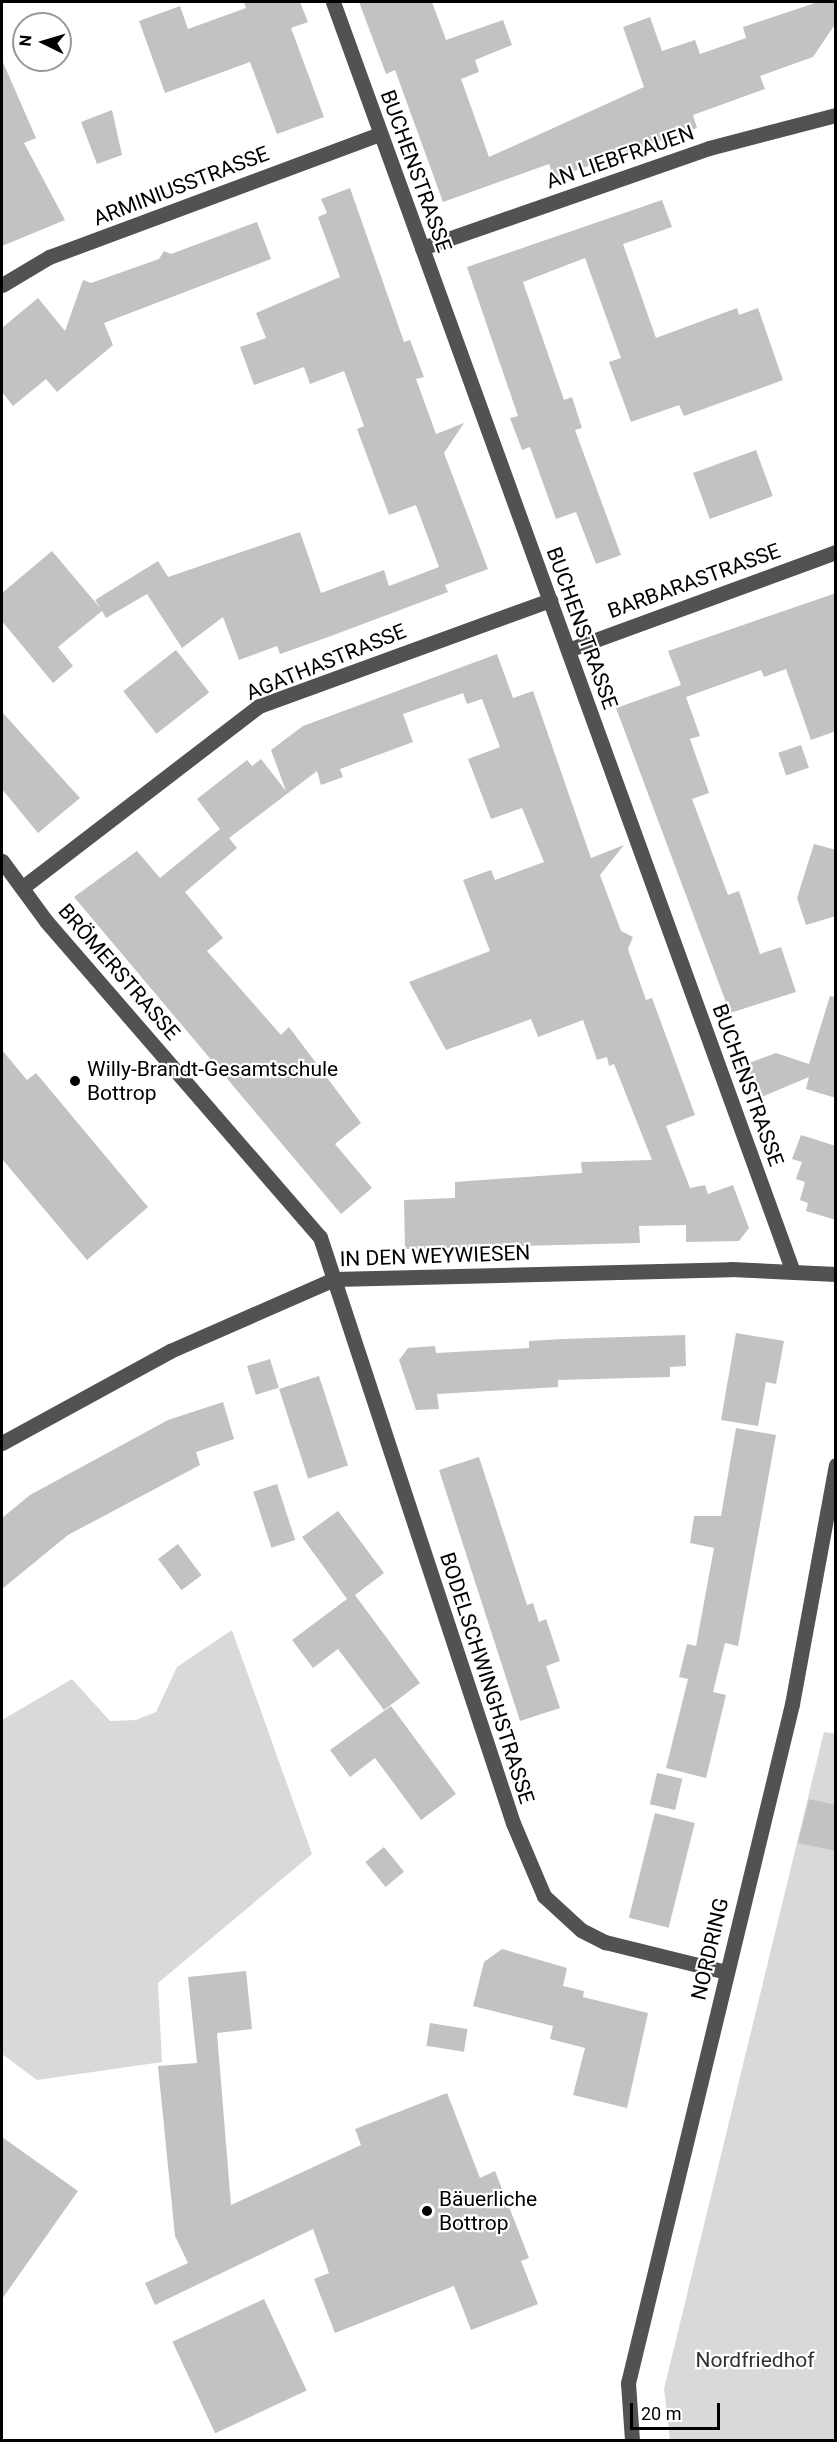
<!DOCTYPE html>
<html>
<head>
<meta charset="utf-8">
<style>
	body { margin:0 }
	#map { position:relative; width:837px; height:2442px; overflow:hidden; background:#fff; font-family:Roboto,sans-serif }
	div>[style] { position:absolute }
	.green>* { inset:0; background:#d9d9d9 }
	.building>* { inset:0; background:#c2c2c2; transform-origin:0 0 }
	.minor>* { height:15px; margin:-7.5px; padding:0 7.5px; transform-origin:7.5px; border-radius:7.5px; background:#525252 }
	.dots>* { width:16px; height:16px; translate:-50% -50%; box-sizing:border-box; border:3px solid #fff; border-radius:50% }
	span { translate:-50% -50%; white-space:nowrap; text-align:center; line-height:1.15; -webkit-text-stroke:4.5px #fff; paint-order:stroke }
	.street-label { font-size:21px; color:#000 }
	.poi-label { font-size:21px; color:#000 }
	.left { translate:0 -50%; text-align:left }
	.park-label { font-size:21px; color:#303030 }
	.frame { position:absolute; inset:0; border:3px solid #000; pointer-events:none }
	.north { position:absolute; left:12px; top:12px; width:60px; height:60px; box-sizing:border-box; background:#fff; border:2px solid #999; border-radius:50%; rotate:275deg; font-size:16px; font-weight:700; line-height:24px; text-align:center; color:#000 }
	.north::after { content:''; display:block; margin:auto; width:21px; height:27px; background:#000; clip-path:polygon(50% 0,100% 100%,50% 72%,0 100%) }
	.scale { position:absolute; left:630px; top:2403px; width:90px; height:27px; box-sizing:border-box; border:3px solid #000; border-top:0; padding-left:8px; font-size:18px; line-height:21px; white-space:nowrap; color:#000; -webkit-text-stroke:4px #fff; paint-order:stroke }
</style>
</head>
<body>
<div id="map">
	<div class="green">
		<i style="clip-path:polygon(232px 1630px,312px 1854px,158px 1983px,162px 2062px,37px 2080px,2px 2054px,2px 1720px,72px 1679px,110px 1721px,136px 1720px,156px 1712px,177px 1667px)"></i>
		<i style="clip-path:polygon(824px 1732px,835px 1734px,835px 2440px,670px 2440px,664px 2389px)"></i>
	</div>
	<div class="building">
		<i style="clip-path:polygon(244px 2px,300px 2px,308px 22px,291px 28px,324px 117px,277px 134px,250px 62px,165px 93px,139px 21px,180px 6px,188px 29px,246px 8px)"></i>
		<i style="clip-path:polygon(359px 2px,432px 2px,446px 40px,503px 20px,512px 45px,475px 60px,479px 72px,461px 79px,489px 157px,644px 87px,623px 27px,650px 17px,662px 51px,695px 40px,700px 54px,746px 38px,743px 27px,818px 2px,836px 2px,836px 23px,813px 57px,760px 76px,765px 89px,693px 115px,697px 128px,554px 178px,549px 164px,443px 202px,395px 70px,386px 74px)"></i>
		<i style="clip-path:polygon(2px 60px,36px 138px,24px 143px,65px 220px,2px 246px)"></i>
		<i style="clip-path:polygon(112px 110px,122px 155px,97px 164px,81px 122px)"></i>
		<i style="clip-path:polygon(350px 188px,404px 342px,410px 340px,424px 377px,416px 379px,436px 434px,464px 423px,444px 453px,488px 569px,445px 585px,448px 592px,331px 636px,280px 654px,277px 646px,239px 660px,223px 617px,182px 648px,147px 594px,106px 618px,102px 611px,58px 647px,73px 666px,53px 683px,2px 621px,2px 593px,52px 551px,101px 609px,95px 600px,158px 561px,168px 577px,300px 532px,321px 593px,384px 570px,389px 586px,439px 567px,416px 505px,389px 515px,357px 429px,364px 426px,344px 371px,310px 384px,304px 367px,254px 385px,240px 347px,266px 338px,256px 313px,340px 277px,318px 217px,327px 213px,321px 199px)"></i>
		<i style="clip-path:polygon(662px 200px,672px 227px,623px 244px,656px 338px,737px 308px,739px 315px,758px 308px,783px 380px,684px 416px,679px 405px,631px 422px,609px 362px,621px 358px,585px 258px,523px 282px,564px 400px,572px 397px,582px 428px,575px 430px,621px 555px,596px 564px,576px 512px,556px 519px,530px 447px,522px 450px,510px 418px,518px 416px,467px 267px)"></i>
		<i style="clip-path:polygon(257px 222px,271px 259px,104px 323px,113px 345px,57px 392px,46px 379px,13px 406px,2px 392px,2px 328px,38px 298px,65px 331px,83px 280px,91px 283px,159px 259px,164px 251px,171px 254px)"></i>
		<i style="left:756px;top:450px;width:49px;height:67px;rotate:70deg"></i>
		<i style="clip-path:polygon(836px 593px,836px 731px,811px 740px,786px 669px,764px 677px,761px 670px,686px 697px,700px 736px,690px 739px,709px 793px,692px 799px,728px 895px,739px 891px,760px 954px,781px 947px,796px 992px,730px 1013px,616px 708px,681px 685px,668px 651px)"></i>
		<i style="left:176px;top:650px;width:54px;height:67px;rotate:52deg"></i>
		<i style="clip-path:polygon(497px 654px,513px 698px,533px 691px,591px 858px,624px 845px,600px 875px,621px 931px,633px 937px,628px 949px,646px 1000px,652px 998px,695px 1115px,666px 1126px,690px 1188px,705px 1185px,708px 1194px,733px 1185px,749px 1228px,739px 1241px,686px 1242px,686px 1225px,639px 1226px,640px 1243px,405px 1249px,404px 1200px,455px 1198px,455px 1182px,582px 1173px,581px 1162px,652px 1160px,614px 1064px,609px 1066px,607px 1057px,597px 1060px,583px 1020px,538px 1037px,531px 1019px,446px 1050px,409px 982px,490px 951px,463px 880px,491px 870px,495px 880px,544px 862px,522px 808px,491px 819px,468px 759px,500px 747px,482px 699px,467px 704px,463px 693px,403px 714px,413px 742px,340px 769px,343px 777px,321px 785px,317px 771px,229px 838px,237px 848px,185px 892px,223px 938px,207px 951px,281px 1035px,289px 1027px,361px 1123px,335px 1144px,372px 1188px,341px 1214px,74px 897px,137px 851px,160px 878px,220px 829px,197px 799px,247px 760px,252px 766px,261px 759px,286px 791px,271px 750px,303px 726px)"></i>
		<i style="clip-path:polygon(2px 712px,80px 798px,38px 833px,2px 789px)"></i>
		<i style="left:801px;top:745px;width:24px;height:24px;rotate:71deg"></i>
		<i style="clip-path:polygon(814px 844px,836px 850px,836px 916px,806px 925px,797px 898px)"></i>
		<i style="clip-path:polygon(830px 996px,836px 997px,836px 1098px,806px 1089px,809px 1077px,759px 1098px,746px 1064px,776px 1053px,809px 1064px)"></i>
		<i style="clip-path:polygon(2px 1050px,27px 1080px,36px 1073px,148px 1207px,87px 1260px,2px 1159px)"></i>
		<i style="clip-path:polygon(801px 1135px,836px 1146px,836px 1220px,806px 1211px,808px 1203px,800px 1200px,805px 1182px,796px 1179px,802px 1162px,792px 1159px)"></i>
		<i style="clip-path:polygon(736px 1333px,784px 1341px,776px 1384px,766px 1382px,758px 1426px,721px 1420px)"></i>
		<i style="clip-path:polygon(685px 1335px,686px 1366px,670px 1367px,670px 1377px,558px 1380px,558px 1387px,437px 1394px,439px 1409px,416px 1410px,399px 1360px,408px 1348px,435px 1346px,436px 1353px,529px 1348px,529px 1341px,562px 1339px)"></i>
		<i style="left:270px;top:1359px;width:30px;height:24px;rotate:73deg"></i>
		<i style="left:319px;top:1376px;width:94px;height:42px;rotate:72deg"></i>
		<i style="clip-path:polygon(223px 1402px,234px 1439px,196px 1452px,200px 1465px,68px 1535px,2px 1589px,2px 1518px,30px 1495px,168px 1420px)"></i>
		<i style="clip-path:polygon(736px 1428px,776px 1435px,738px 1646px,725px 1643px,713px 1692px,726px 1695px,706px 1778px,666px 1768px,688px 1679px,679px 1677px,687px 1644px,696px 1646px,714px 1548px,690px 1543px,694px 1516px,721px 1516px)"></i>
		<i style="clip-path:polygon(479px 1457px,527px 1605px,533px 1603px,539px 1622px,546px 1619px,560px 1661px,546px 1666px,560px 1708px,520px 1721px,439px 1470px)"></i>
		<i style="left:277px;top:1484px;width:59px;height:25px;rotate:72deg"></i>
		<i style="clip-path:polygon(338px 1511px,384px 1573px,355px 1595px,420px 1683px,384px 1710px,338px 1649px,313px 1668px,292px 1640px,347px 1599px,302px 1537px)"></i>
		<i style="left:178px;top:1544px;width:39px;height:25px;rotate:53deg"></i>
		<i style="clip-path:polygon(391px 1706px,456px 1794px,421px 1820px,375px 1758px,350px 1777px,330px 1750px)"></i>
		<i style="left:657px;top:1773px;width:26px;height:32px;rotate:13deg"></i>
		<i style="clip-path:polygon(809px 1799px,836px 1805px,836px 1851px,798px 1843px)"></i>
		<i style="left:655px;top:1813px;width:41px;height:108px;rotate:14deg"></i>
		<i style="left:384px;top:1847px;width:32px;height:24px;rotate:51deg"></i>
		<i style="clip-path:polygon(502px 1949px,567px 1968px,563px 1986px,584px 1991px,583px 1997px,648px 2013px,627px 2108px,573px 2095px,585px 2048px,550px 2039px,553px 2026px,473px 2006px,484px 1962px)"></i>
		<i style="clip-path:polygon(246px 1971px,252px 2029px,217px 2033px,231px 2205px,361px 2145px,355px 2129px,447px 2093px,480px 2178px,495px 2171px,529px 2258px,521px 2261px,538px 2304px,471px 2330px,454px 2286px,335px 2333px,314px 2279px,329px 2273px,313px 2229px,155px 2305px,145px 2283px,188px 2263px,175px 2236px,158px 2066px,197px 2063px,188px 1977px)"></i>
		<i style="left:430px;top:2023px;width:38px;height:23px;rotate:9deg"></i>
		<i style="clip-path:polygon(2px 2137px,78px 2191px,2px 2299px)"></i>
		<i style="left:264px;top:2299px;width:101px;height:101px;rotate:65deg"></i>
	</div>
	<div class="minor">
		<i style="left:333px;top:2px;width:1348px;rotate:70.09deg"></i>
		<i style="left:422px;top:248px;width:304px;rotate:-19.2deg"></i>
		<i style="left:709px;top:148px;width:131px;rotate:-14.6deg"></i>
		<i style="left:2px;top:285px;width:55px;rotate:-30.8deg"></i>
		<i style="left:49px;top:257px;width:352px;rotate:-20.4deg"></i>
		<i style="left:568px;top:650px;width:285px;rotate:-20.1deg"></i>
		<i style="left:2px;top:861px;width:74px;rotate:53.7deg"></i>
		<i style="left:46px;top:921px;width:418px;rotate:49.1deg"></i>
		<i style="left:320px;top:1237px;width:617px;rotate:71.77deg"></i>
		<i style="left:513px;top:1823px;width:79px;rotate:67deg"></i>
		<i style="left:544px;top:1896px;width:50px;rotate:42.6deg"></i>
		<i style="left:581px;top:1930px;width:27px;rotate:27deg"></i>
		<i style="left:605px;top:1942px;width:125px;rotate:13.9deg"></i>
		<i style="left:23px;top:887px;width:297px;rotate:-37.5deg"></i>
		<i style="left:259px;top:706px;width:310px;rotate:-20deg"></i>
		<i style="left:2px;top:1443px;width:192px;rotate:-28.7deg"></i>
		<i style="left:170px;top:1351px;width:179px;rotate:-23.7deg"></i>
		<i style="left:334px;top:1279px;width:397px;rotate:-1.4deg"></i>
		<i style="left:731px;top:1269px;width:105px;rotate:2.7deg"></i>
		<i style="left:632px;top:2440px;width:57px;rotate:-94deg"></i>
		<i style="left:628px;top:2383px;width:699px;rotate:-76.42deg"></i>
		<i style="left:792px;top:1704px;width:243px;rotate:-79.6deg"></i>
	</div>
	<div class="dots">
		<i style="left:75px;top:1081px;background:#000"></i>
		<i style="left:427px;top:2211px;background:#000"></i>
	</div>
	<div class="street-label">
		<span style="left:620px;top:157px;rotate:-19deg">AN LIEBFRAUEN</span>
		<span style="left:416px;top:171px;rotate:70deg">BUCHENSTRASSE</span>
		<span style="left:181px;top:186px;rotate:-21deg">ARMINIUSSTRASSE</span>
		<span style="left:694px;top:581px;rotate:-20deg">BARBARASTRASSE</span>
		<span style="left:582px;top:628px;rotate:70deg">BUCHENSTRASSE</span>
		<span style="left:326px;top:662px;rotate:-22deg">AGATHASTRASSE</span>
		<span style="left:119px;top:972px;rotate:49deg">BRÖMERSTRASSE</span>
		<span style="left:748px;top:1085px;rotate:70deg">BUCHENSTRASSE</span>
		<span style="left:435px;top:1256px;rotate:-2deg">IN DEN WEYWIESEN</span>
		<span style="left:487px;top:1678px;rotate:72deg">BODELSCHWINGHSTRASSE</span>
		<span style="left:710px;top:1949px;rotate:-77deg">NORDRING</span>
	</div>
	<div class="poi-label">
		<span class="left" style="left:87px;top:1081px">Willy-Brandt-Gesamtschule<br>Bottrop</span>
		<span class="left" style="left:439px;top:2211px">Bäuerliche<br>Bottrop</span>
	</div>
	<div class="park-label">
		<span style="left:755px;top:2360px">Nordfriedhof</span>
	</div>
	<div class="frame"></div>
	<div class="north">N</div>
	<div class="scale">20 m</div>
</div>
</body>
</html>
